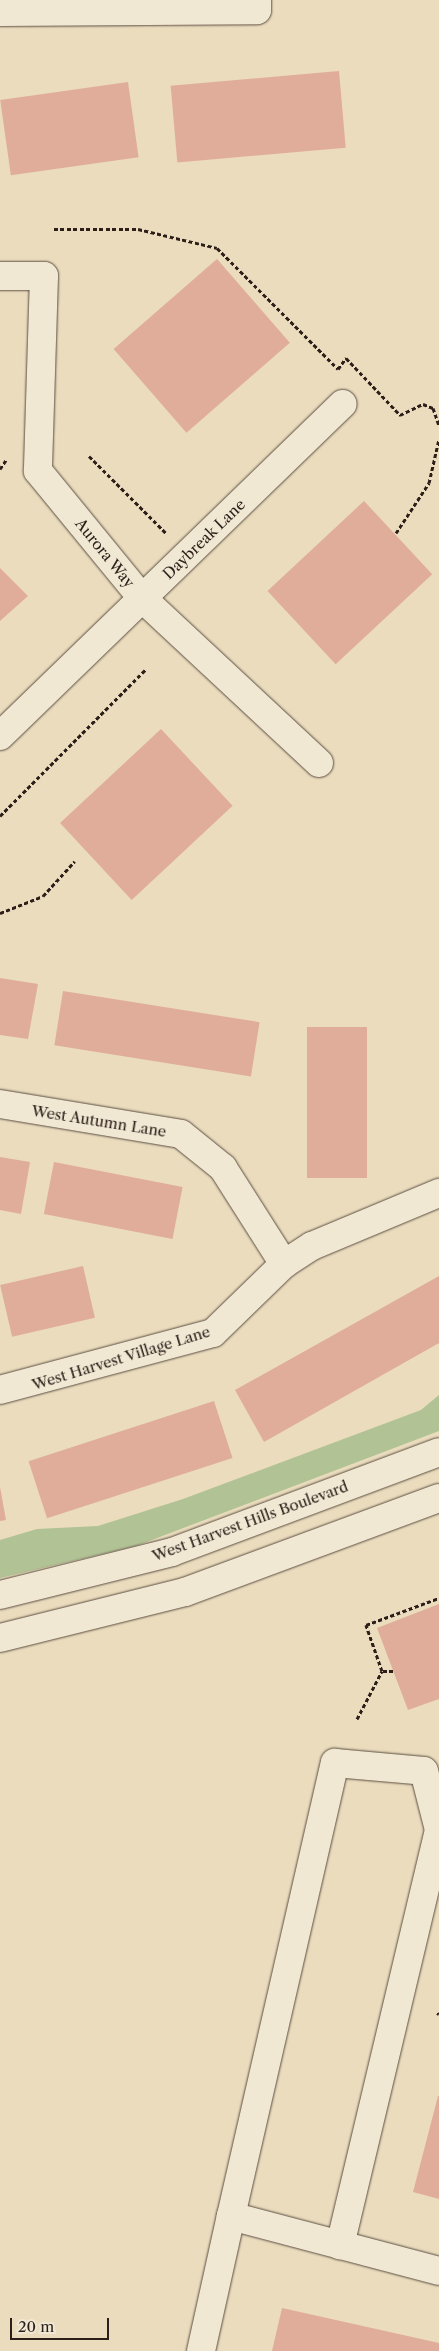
<!DOCTYPE html>
<html>
<head>
<meta charset="utf-8">
<style>
	body { margin:0 }
	#map { position:relative; width:439px; height:2351px; overflow:hidden; background:#eadcbd; font-family:"Libre Caslon Text",serif }
	div>[style] { position:absolute }
	.green>* { inset:0; background:#b1c295 }
	.building>* { inset:0; background:#e1ad9b; transform-origin:0 0 }
	.path>* { height:3px; margin-top:-1.5px; transform-origin:0; background:repeating-linear-gradient(90deg,#2c1e19 0 4px,transparent 0 6.5px) }
	.roads { filter:drop-shadow(0 0 1px #5c4e42) drop-shadow(0 0 1px #5c4e42) }
	.minor>* { height:28px; margin:-14px; padding:0 14px; transform-origin:14px; border-radius:14px; background:#f1e8d4 }
	span { translate:-50% -50%; white-space:nowrap; text-align:center; line-height:1.15; -webkit-text-stroke:5px #f1e8d4; paint-order:stroke }
	.street-label { font-size:15px; color:#2c1e19 }
	.scale { position:absolute; left:10px; top:2318px; width:99px; height:22px; box-sizing:border-box; border:2px solid #2c1e19; border-top:0; padding-left:6px; font-size:15px; line-height:18px; white-space:nowrap; color:#2c1e19; -webkit-text-stroke:4px #f1e8d4; paint-order:stroke }
</style>
</head>
<body>
<div id="map">
	<div class="green">
		<i style="clip-path:polygon(439px 1395px,439px 1431px,136px 1546px,0 1578px,0 1540px,37px 1529px,98px 1526px,183px 1499px,421px 1410px)"></i>
	</div>
	<div class="building">
		<i style="left:339px;top:71px;width:77px;height:169px;rotate:85deg"></i>
		<i style="left:128px;top:82px;width:76px;height:129px;rotate:82deg"></i>
		<i style="left:217px;top:259px;width:111px;height:137px;rotate:49deg"></i>
		<i style="left:364px;top:501px;width:100px;height:132px;rotate:47deg"></i>
		<i style="clip-path:polygon(0 568px,28px 596px,0 621px)"></i>
		<i style="left:161px;top:729px;width:105px;height:138px;rotate:47deg"></i>
		<i style="clip-path:polygon(0 978px,38px 984px,28px 1039px,0 1035px)"></i>
		<i style="left:63px;top:991px;width:199px;height:55px;rotate:9deg"></i>
		<i style="left:367px;top:1027px;width:151px;height:60px;rotate:90deg"></i>
		<i style="clip-path:polygon(0 1157px,30px 1162px,21px 1214px,0 1210px)"></i>
		<i style="left:54px;top:1162px;width:131px;height:53px;rotate:11deg"></i>
		<i style="left:83px;top:1266px;width:53px;height:85px;rotate:77deg"></i>
		<i style="clip-path:polygon(439px 1276px,439px 1343px,264px 1442px,235px 1390px)"></i>
		<i style="left:214px;top:1401px;width:60px;height:195px;rotate:72deg"></i>
		<i style="clip-path:polygon(0 1487px,6px 1520px,0 1521px)"></i>
		<i style="clip-path:polygon(439px 1604px,439px 1699px,408px 1710px,377px 1628px)"></i>
		<i style="clip-path:polygon(438px 2096px,439px 2096px,439px 2199px,413px 2192px)"></i>
		<i style="clip-path:polygon(282px 2308px,439px 2343px,439px 2351px,272px 2351px)"></i>
	</div>
	<div class="path">
		<i style="left:54px;top:229px;width:84px"></i>
		<i style="left:138px;top:229px;width:81px;rotate:13.5deg"></i>
		<i style="left:217px;top:248px;width:171px;rotate:45deg"></i>
		<i style="left:338px;top:369px;width:14px;rotate:-54deg"></i>
		<i style="left:346px;top:358px;width:79px;rotate:46.5deg"></i>
		<i style="left:400px;top:415px;width:25px;rotate:-26deg"></i>
		<i style="left:423px;top:404px;width:11px;rotate:22deg"></i>
		<i style="left:433px;top:408px;width:18px;rotate:71deg"></i>
		<i style="left:89px;top:456px;width:109px;rotate:45deg"></i>
		<i style="left:0;top:469px;width:11px;rotate:-56deg"></i>
		<i style="left:396px;top:533px;width:60px;rotate:-56.6deg"></i>
		<i style="left:429px;top:483px;width:45px;rotate:-77.2deg"></i>
		<i style="left:0;top:816px;width:206px;rotate:-45.2deg"></i>
		<i style="left:0;top:913px;width:46px;rotate:-21.6deg"></i>
		<i style="left:43px;top:896px;width:47px;rotate:-47.6deg"></i>
		<i style="left:393px;top:1671px;width:11px;rotate:180deg"></i>
		<i style="left:382px;top:1671px;width:49px;rotate:-109.2deg"></i>
		<i style="left:366px;top:1625px;width:78px;rotate:-20.3deg"></i>
		<i style="left:357px;top:1719px;width:54px;rotate:-62.5deg"></i>
		<i style="left:437px;top:2013px;width:2px;rotate:27deg"></i>
	</div>
	<div class="roads">
		<div class="minor">
			<i style="left:0;top:12px;width:257px;rotate:-0.4deg"></i>
			<i style="left:257px;top:10px;width:10px;rotate:-90deg"></i>
			<i style="left:0;top:276px;width:44px"></i>
			<i style="left:44px;top:276px;width:195px;rotate:91.8deg"></i>
			<i style="left:38px;top:471px;width:164px;rotate:50.7deg"></i>
			<i style="left:142px;top:598px;width:242px;rotate:43deg"></i>
			<i style="left:0;top:736px;width:477px;rotate:-44.1deg"></i>
			<i style="left:0;top:1104px;width:183px;rotate:9.4deg"></i>
			<i style="left:181px;top:1134px;width:54px;rotate:39deg"></i>
			<i style="left:223px;top:1168px;width:114px;rotate:57.6deg"></i>
			<i style="left:0;top:1390px;width:220px;rotate:-15deg"></i>
			<i style="left:213px;top:1333px;width:99px;rotate:-44.2deg"></i>
			<i style="left:284px;top:1264px;width:33px;rotate:-33deg"></i>
			<i style="left:312px;top:1246px;width:138px;rotate:-22.7deg"></i>
			<i style="left:0;top:1595px;width:177px;rotate:-14deg"></i>
			<i style="left:172px;top:1552px;width:285px;rotate:-20.5deg"></i>
			<i style="left:0;top:1638px;width:191px;rotate:-14deg"></i>
			<i style="left:185px;top:1592px;width:271px;rotate:-20.3deg"></i>
			<i style="left:231px;top:2216px;width:465px;rotate:-77.1deg"></i>
			<i style="left:335px;top:1763px;width:89px;rotate:5.1deg"></i>
			<i style="left:424px;top:1771px;width:61px;rotate:75.7deg"></i>
			<i style="left:439px;top:1830px;width:427px;rotate:103.4deg"></i>
			<i style="left:201px;top:2351px;width:138px;rotate:-77.5deg"></i>
			<i style="left:231px;top:2216px;width:215px;rotate:14.8deg"></i>
		</div>
	</div>
	<div class="street-label">
		<span style="left:204px;top:539px;rotate:-44deg">Daybreak Lane</span>
		<span style="left:105px;top:553px;rotate:51deg">Aurora Way</span>
		<span style="left:99px;top:1121px;rotate:9deg">West Autumn Lane</span>
		<span style="left:121px;top:1358px;rotate:-17deg">West Harvest Village Lane</span>
		<span style="left:250px;top:1521px;rotate:-20deg">West Harvest Hills Boulevard</span>
	</div>
	<div class="scale">20 m</div>
</div>
</body>
</html>
